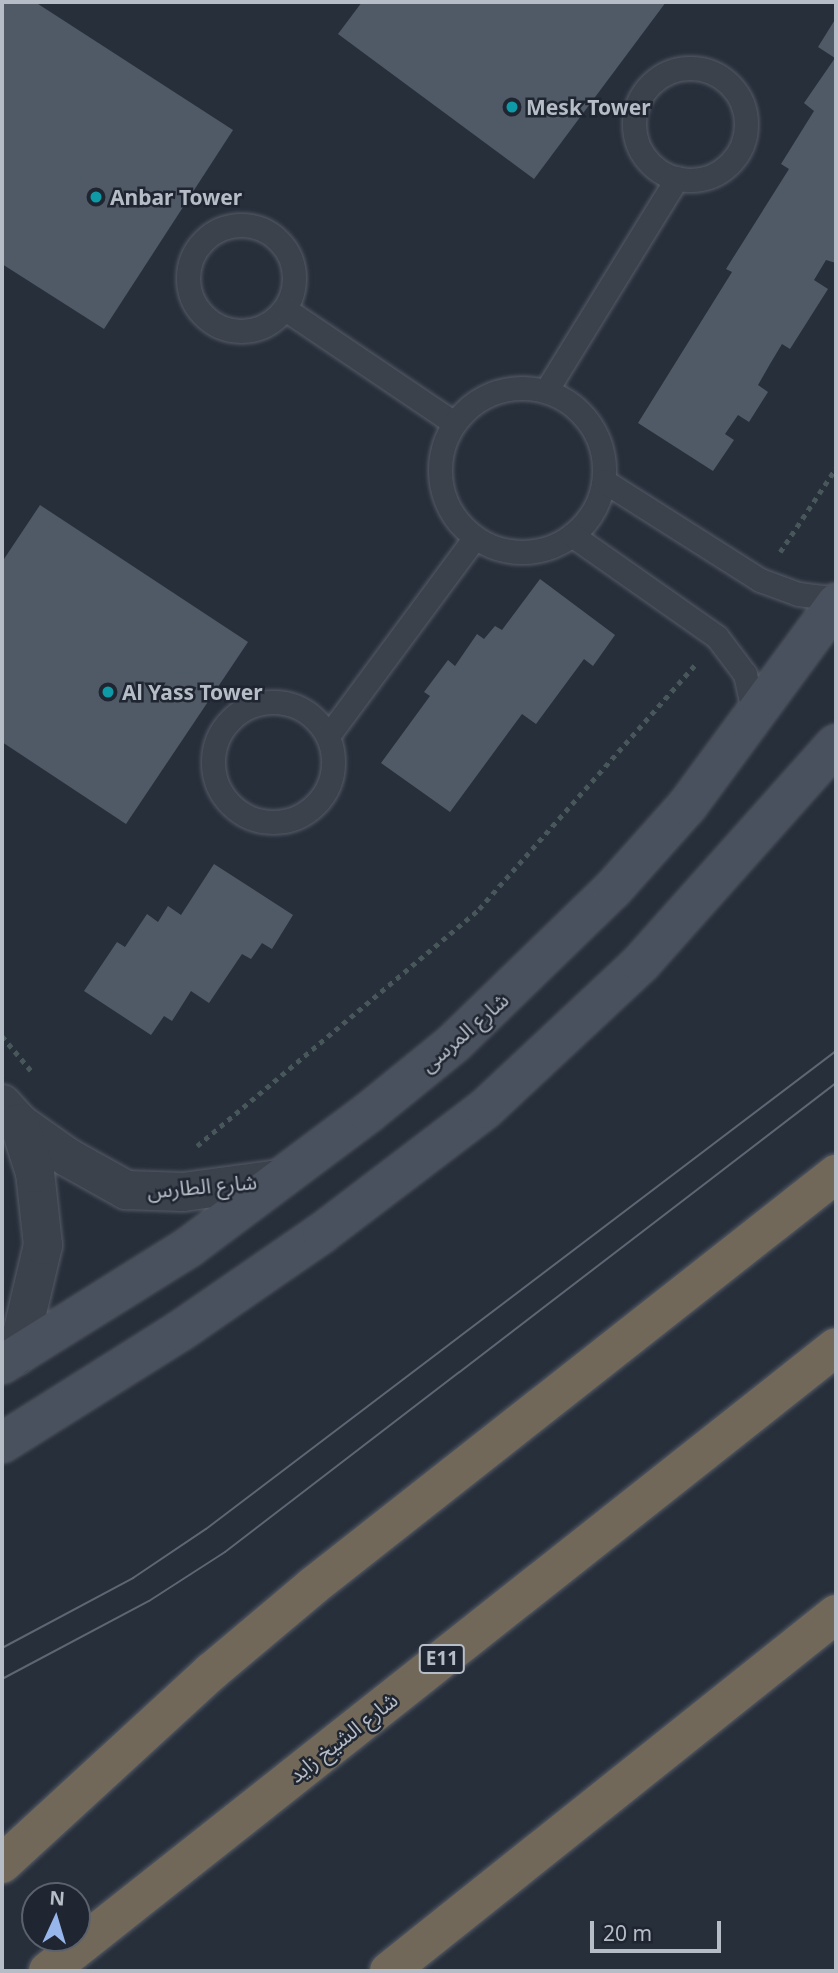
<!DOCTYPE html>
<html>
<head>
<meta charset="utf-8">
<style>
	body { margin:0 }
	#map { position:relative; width:838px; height:1973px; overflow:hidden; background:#272f3b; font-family:"Noto Sans","Noto Sans Arabic",sans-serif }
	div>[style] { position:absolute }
	.building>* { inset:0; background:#505a67 }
	.path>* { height:4.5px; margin-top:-2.25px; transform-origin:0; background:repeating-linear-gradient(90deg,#47575a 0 5px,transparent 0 10px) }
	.roads { filter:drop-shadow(0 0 2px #565c67) drop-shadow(0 0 2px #565c67) }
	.service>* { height:23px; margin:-11.5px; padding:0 11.5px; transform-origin:11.5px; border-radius:11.5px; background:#3b424c }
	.service>.ring { margin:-11.5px; padding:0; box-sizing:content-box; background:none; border:23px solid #3b424c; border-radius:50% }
	.minor>* { height:38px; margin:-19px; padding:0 19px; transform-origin:19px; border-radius:19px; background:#3b424c }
	.secondary>* { height:38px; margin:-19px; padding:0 19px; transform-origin:19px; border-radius:19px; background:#49515e }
	.motorway>* { height:38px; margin:-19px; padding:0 19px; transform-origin:19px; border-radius:19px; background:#716859 }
	.tram>* { height:2px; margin:-1px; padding:0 1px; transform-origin:1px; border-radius:1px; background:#5d6672 }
	.dots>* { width:19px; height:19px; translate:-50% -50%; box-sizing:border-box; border:4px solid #202631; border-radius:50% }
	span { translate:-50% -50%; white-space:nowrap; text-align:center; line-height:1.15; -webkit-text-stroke:5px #202631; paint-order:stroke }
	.shield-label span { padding:2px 5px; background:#202631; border:2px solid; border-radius:5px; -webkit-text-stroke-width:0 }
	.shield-label { font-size:19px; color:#b7bdc7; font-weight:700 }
	.poi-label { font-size:21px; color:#b7bdc7; font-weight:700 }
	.left { translate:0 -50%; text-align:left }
	.street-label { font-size:21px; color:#b7bdc7 }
	.frame { position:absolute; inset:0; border:4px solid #b7bdc7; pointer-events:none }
	.north { position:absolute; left:21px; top:1882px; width:70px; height:70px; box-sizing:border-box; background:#202631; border:2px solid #5c626d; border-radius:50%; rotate:4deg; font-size:19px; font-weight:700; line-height:28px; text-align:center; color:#b7bdc7 }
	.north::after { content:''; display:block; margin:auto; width:24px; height:32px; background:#97b6ec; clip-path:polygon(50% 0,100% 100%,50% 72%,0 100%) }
	.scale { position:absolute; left:590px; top:1921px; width:131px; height:32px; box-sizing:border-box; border:4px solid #b7bdc7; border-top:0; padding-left:9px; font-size:21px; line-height:24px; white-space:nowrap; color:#b7bdc7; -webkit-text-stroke:5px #202631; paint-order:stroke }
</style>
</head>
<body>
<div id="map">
	<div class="building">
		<i style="clip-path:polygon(3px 2px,35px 2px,233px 130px,104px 329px,2px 264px)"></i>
		<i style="clip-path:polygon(362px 2px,666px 2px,534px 179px,338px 34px)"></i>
		<i style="clip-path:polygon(836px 18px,836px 263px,826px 260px,814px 280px,828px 289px,790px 349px,782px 344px,770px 364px,758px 385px,768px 392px,749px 422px,738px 415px,725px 434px,734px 440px,713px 471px,638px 423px,732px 272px,726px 269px,789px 169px,781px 164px,814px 111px,804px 103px,835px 58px,818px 47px)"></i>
		<i style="clip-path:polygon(40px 505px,248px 642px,126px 824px,2px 742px,2px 562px)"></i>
		<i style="clip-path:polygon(540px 579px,615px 635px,593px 666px,584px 659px,536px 724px,522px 714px,450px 812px,381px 763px,430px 696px,424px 692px,448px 660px,455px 666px,477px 634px,484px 639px,495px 626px,502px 630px)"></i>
		<i style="clip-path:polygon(214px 864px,293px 915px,272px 949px,262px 943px,251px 959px,242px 954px,209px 1003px,191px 991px,172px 1021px,164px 1016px,151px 1035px,84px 991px,117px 942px,125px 947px,147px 914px,158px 922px,168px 906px,181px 915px)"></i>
	</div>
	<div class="path">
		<i style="left:780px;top:552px;width:101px;rotate:-56.3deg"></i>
		<i style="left:2px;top:1036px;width:48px;rotate:50deg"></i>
		<i style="left:197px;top:1146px;width:368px;rotate:-40deg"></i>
		<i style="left:479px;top:909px;width:326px;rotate:-48.5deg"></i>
	</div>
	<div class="roads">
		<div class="service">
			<i class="ring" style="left:634px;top:68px;width:89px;height:89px"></i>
			<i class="ring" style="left:188px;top:225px;width:83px;height:83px"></i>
			<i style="left:285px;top:309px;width:204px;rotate:34deg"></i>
			<i class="ring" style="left:440px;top:388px;width:141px;height:141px"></i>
			<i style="left:546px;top:391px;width:250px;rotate:-58.4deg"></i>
			<i style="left:604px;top:481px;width:185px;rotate:32.4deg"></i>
			<i style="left:760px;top:580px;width:40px;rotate:20.2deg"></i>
			<i style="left:798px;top:594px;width:38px;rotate:7deg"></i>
			<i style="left:572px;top:535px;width:177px;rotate:35.1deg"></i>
			<i style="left:717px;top:637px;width:46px;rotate:52.9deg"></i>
			<i style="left:745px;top:674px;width:46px;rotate:77.5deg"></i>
			<i class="ring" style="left:213px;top:702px;width:97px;height:97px"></i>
			<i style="left:328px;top:736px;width:247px;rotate:-53.5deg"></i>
		</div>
		<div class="minor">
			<i style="left:2px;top:1104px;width:25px;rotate:48deg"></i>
			<i style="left:19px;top:1123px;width:59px;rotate:35.3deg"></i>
			<i style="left:67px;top:1157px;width:68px;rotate:29.2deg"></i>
			<i style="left:126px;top:1190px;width:57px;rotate:2deg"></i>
			<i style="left:183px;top:1192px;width:97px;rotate:-7.7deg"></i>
			<i style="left:17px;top:1355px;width:113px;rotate:-76.7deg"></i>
			<i style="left:43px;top:1245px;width:72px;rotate:-96.3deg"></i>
			<i style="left:35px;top:1173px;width:52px;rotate:-107.7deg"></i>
		</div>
		<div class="secondary">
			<i style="left:2px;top:1364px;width:221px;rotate:-32deg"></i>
			<i style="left:189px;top:1247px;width:224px;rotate:-36.8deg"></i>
			<i style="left:368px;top:1113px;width:111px;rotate:-39.1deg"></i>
			<i style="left:454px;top:1043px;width:221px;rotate:-44.1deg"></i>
			<i style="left:613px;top:889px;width:111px;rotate:-48.3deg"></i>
			<i style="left:687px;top:806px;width:252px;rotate:-53.7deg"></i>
			<i style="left:2px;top:1443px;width:210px;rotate:-32.2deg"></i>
			<i style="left:180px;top:1331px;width:173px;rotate:-34.6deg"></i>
			<i style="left:322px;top:1233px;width:205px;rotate:-37.3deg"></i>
			<i style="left:485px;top:1109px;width:214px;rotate:-43.1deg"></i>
			<i style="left:641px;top:963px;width:293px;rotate:-48.3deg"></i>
		</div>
		<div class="motorway">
			<i style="left:2px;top:1864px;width:284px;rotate:-42.6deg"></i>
			<i style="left:211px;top:1672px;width:133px;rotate:-40.1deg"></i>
			<i style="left:313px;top:1586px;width:666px;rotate:-38.23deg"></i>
			<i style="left:48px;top:1971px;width:1005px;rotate:-38.37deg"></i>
			<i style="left:389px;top:1971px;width:572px;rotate:-38.61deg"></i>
		</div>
	</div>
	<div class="tram">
		<i style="left:2px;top:1648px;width:149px;rotate:-28.1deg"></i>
		<i style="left:133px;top:1578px;width:88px;rotate:-33.9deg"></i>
		<i style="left:206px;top:1529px;width:791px;rotate:-37.19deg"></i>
		<i style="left:2px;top:1679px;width:166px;rotate:-28deg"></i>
		<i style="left:149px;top:1601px;width:90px;rotate:-32.8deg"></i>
		<i style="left:225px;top:1552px;width:770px;rotate:-37.51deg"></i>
	</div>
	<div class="dots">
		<i style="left:512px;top:107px;background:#0f9aa8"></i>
		<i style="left:96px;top:197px;background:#0f9aa8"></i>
		<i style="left:108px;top:692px;background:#0f9aa8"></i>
	</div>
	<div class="shield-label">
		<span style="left:442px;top:1659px">E11</span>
	</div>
	<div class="poi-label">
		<span class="left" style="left:526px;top:107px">Mesk Tower</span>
		<span class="left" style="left:110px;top:197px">Anbar Tower</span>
		<span class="left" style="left:122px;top:692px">Al Yass Tower</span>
	</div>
	<div class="street-label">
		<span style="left:464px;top:1032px;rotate:-41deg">شارع المرسى</span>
		<span style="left:202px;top:1186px;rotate:-5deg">شارع الطارس</span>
		<span style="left:343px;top:1737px;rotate:-38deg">شارع الشيخ زايد</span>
	</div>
	<div class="frame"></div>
	<div class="north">N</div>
	<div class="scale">20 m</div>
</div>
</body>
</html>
